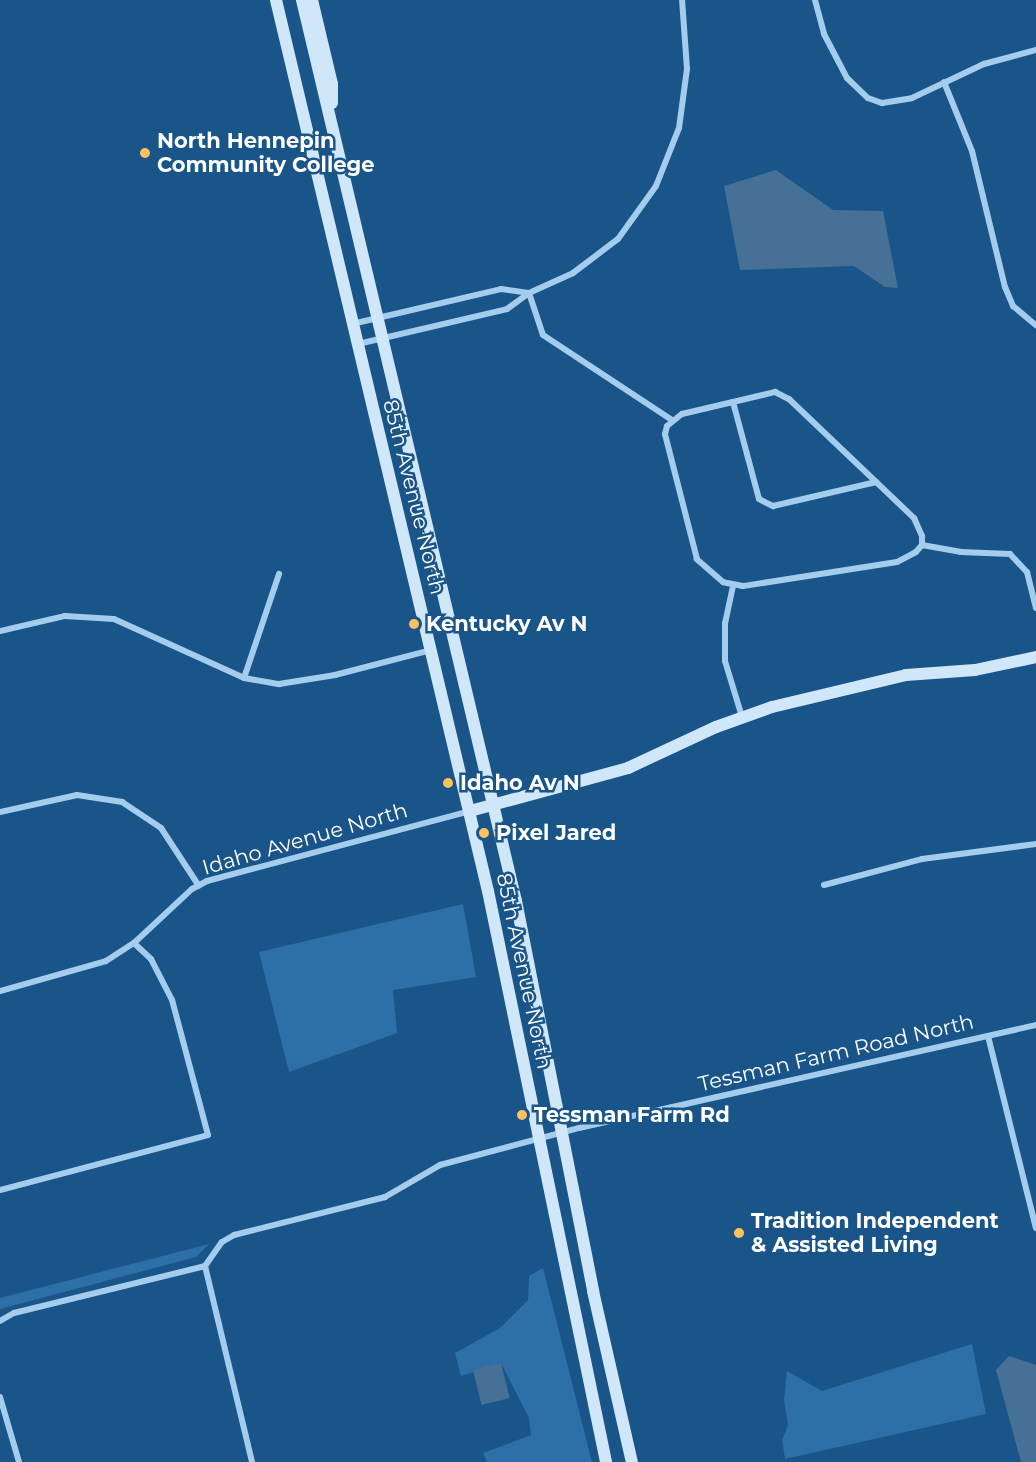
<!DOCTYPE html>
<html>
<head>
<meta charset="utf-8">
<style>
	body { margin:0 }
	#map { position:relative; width:1036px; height:1462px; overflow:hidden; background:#1a5589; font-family:Montserrat,sans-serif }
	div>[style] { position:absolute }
	.green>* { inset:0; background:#2d6fa7 }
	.water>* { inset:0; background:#467096; transform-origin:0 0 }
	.street>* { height:6px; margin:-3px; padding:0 3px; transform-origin:3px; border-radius:3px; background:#a4cced }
	.secondary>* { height:12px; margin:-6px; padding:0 6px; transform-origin:6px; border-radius:6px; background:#d0e6f9 }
	.dots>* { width:16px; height:16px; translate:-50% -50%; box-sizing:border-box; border:3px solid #1a5589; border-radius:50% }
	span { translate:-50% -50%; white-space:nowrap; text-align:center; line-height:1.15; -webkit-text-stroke:5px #1a5589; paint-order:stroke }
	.poi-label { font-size:21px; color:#fff; font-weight:700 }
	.left { translate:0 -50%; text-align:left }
	.street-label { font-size:21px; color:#fff }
</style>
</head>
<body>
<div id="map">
	<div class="green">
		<i style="clip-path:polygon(463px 904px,476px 977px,393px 990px,397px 1033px,289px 1072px,259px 952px)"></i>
		<i style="clip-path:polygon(209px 1244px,196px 1257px,0 1309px,0 1298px)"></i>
		<i style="clip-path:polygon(543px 1268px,592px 1462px,487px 1462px,483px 1453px,531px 1435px,529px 1418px,501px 1363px,461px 1376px,455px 1353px,500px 1328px,528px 1300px,529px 1276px)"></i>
		<i style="clip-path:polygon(972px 1344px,986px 1414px,785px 1459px,782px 1440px,788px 1425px,784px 1400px,787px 1371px,822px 1391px)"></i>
	</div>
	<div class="water">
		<i style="clip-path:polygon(776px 170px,833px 210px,883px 211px,898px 288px,885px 287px,854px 266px,740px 270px,724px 186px)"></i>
		<i style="clip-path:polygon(1009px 1356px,1036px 1365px,1036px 1462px,1021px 1462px,996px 1370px)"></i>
		<i style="left:501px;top:1363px;width:36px;height:29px;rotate:76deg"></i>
	</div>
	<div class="street">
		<i style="left:815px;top:0;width:35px;rotate:75deg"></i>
		<i style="left:824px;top:34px;width:50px;rotate:62.4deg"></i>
		<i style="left:847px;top:78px;width:29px;rotate:44deg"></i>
		<i style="left:868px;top:98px;width:15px;rotate:20deg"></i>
		<i style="left:882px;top:103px;width:30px;rotate:-9deg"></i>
		<i style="left:912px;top:98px;width:80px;rotate:-25.3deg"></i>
		<i style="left:984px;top:64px;width:54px;rotate:-15.1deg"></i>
		<i style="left:944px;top:82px;width:74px;rotate:67.9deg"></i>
		<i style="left:972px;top:151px;width:140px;rotate:76.4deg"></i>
		<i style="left:1005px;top:287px;width:21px;rotate:67deg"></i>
		<i style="left:1013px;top:306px;width:30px;rotate:40deg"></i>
		<i style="left:529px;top:293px;width:44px;rotate:71.6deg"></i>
		<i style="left:543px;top:335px;width:154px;rotate:33.4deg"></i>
		<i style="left:352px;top:324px;width:153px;rotate:-13.2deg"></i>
		<i style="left:501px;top:289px;width:28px;rotate:8deg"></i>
		<i style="left:358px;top:344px;width:153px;rotate:-13.2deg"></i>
		<i style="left:507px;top:309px;width:27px;rotate:-36deg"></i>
		<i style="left:529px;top:293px;width:48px;rotate:-24.4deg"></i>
		<i style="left:573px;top:273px;width:56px;rotate:-37.1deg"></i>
		<i style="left:618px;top:239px;width:65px;rotate:-54.4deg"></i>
		<i style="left:656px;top:186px;width:62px;rotate:-68.4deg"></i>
		<i style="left:679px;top:128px;width:60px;rotate:-82.3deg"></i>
		<i style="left:687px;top:69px;width:69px;rotate:-94.1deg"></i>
		<i style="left:775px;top:392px;width:16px;rotate:27deg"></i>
		<i style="left:789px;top:399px;width:173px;rotate:43.6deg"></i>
		<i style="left:914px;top:518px;width:20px;rotate:66deg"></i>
		<i style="left:922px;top:536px;width:9px;rotate:90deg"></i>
		<i style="left:922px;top:545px;width:9px;rotate:131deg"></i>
		<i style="left:916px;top:552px;width:21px;rotate:152deg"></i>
		<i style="left:897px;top:562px;width:156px;rotate:171.1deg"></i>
		<i style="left:743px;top:586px;width:20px;rotate:-169deg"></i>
		<i style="left:723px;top:582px;width:35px;rotate:-139deg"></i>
		<i style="left:697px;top:559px;width:129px;rotate:-104.4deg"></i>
		<i style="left:665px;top:434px;width:8px;rotate:-76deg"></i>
		<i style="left:667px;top:426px;width:19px;rotate:-39deg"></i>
		<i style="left:682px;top:414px;width:96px;rotate:-13.3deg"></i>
		<i style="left:733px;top:402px;width:100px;rotate:75deg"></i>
		<i style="left:759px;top:499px;width:16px;rotate:27deg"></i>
		<i style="left:773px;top:506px;width:106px;rotate:-13.1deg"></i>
		<i style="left:922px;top:545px;width:40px;rotate:10deg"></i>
		<i style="left:961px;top:552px;width:49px;rotate:2.3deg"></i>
		<i style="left:1010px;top:554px;width:25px;rotate:47deg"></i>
		<i style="left:1027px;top:572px;width:37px;rotate:76deg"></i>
		<i style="left:733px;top:586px;width:38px;rotate:102deg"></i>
		<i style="left:725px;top:623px;width:38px;rotate:90deg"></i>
		<i style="left:725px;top:661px;width:59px;rotate:73.1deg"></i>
		<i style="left:0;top:631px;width:67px;rotate:-13deg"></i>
		<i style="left:65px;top:616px;width:49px;rotate:3.5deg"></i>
		<i style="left:114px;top:619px;width:143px;rotate:24.4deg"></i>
		<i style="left:244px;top:678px;width:36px;rotate:10deg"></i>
		<i style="left:279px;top:684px;width:57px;rotate:-9.1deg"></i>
		<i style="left:335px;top:675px;width:99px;rotate:-14.6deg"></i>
		<i style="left:244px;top:678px;width:110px;rotate:-71.4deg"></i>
		<i style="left:0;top:812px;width:79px;rotate:-12.4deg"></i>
		<i style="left:77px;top:795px;width:46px;rotate:8.8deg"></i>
		<i style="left:122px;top:802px;width:47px;rotate:33.7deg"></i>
		<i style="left:161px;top:828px;width:69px;rotate:56.8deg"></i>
		<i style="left:824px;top:885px;width:101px;rotate:-14.9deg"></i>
		<i style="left:922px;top:859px;width:115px;rotate:-7.5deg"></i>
		<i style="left:0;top:991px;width:110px;rotate:-15.8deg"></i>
		<i style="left:106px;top:961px;width:33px;rotate:-33deg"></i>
		<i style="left:134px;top:943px;width:79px;rotate:-43deg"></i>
		<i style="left:192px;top:889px;width:17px;rotate:-28deg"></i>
		<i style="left:207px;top:881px;width:272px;rotate:-14.9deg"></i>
		<i style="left:988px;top:1036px;width:198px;rotate:76deg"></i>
		<i style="left:0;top:1190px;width:215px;rotate:-14.8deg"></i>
		<i style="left:208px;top:1135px;width:140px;rotate:-104.9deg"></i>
		<i style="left:172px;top:1000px;width:46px;rotate:-117.1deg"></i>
		<i style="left:151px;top:959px;width:23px;rotate:-137deg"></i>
		<i style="left:205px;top:1266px;width:202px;rotate:76.5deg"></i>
		<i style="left:0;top:1321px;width:16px;rotate:-30deg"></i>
		<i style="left:14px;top:1313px;width:197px;rotate:-13.8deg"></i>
		<i style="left:205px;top:1266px;width:29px;rotate:-55deg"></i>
		<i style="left:222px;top:1242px;width:14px;rotate:-30deg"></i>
		<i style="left:234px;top:1235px;width:156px;rotate:-14.1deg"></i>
		<i style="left:385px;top:1197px;width:64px;rotate:-30.2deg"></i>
		<i style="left:440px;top:1165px;width:144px;rotate:-14.9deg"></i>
		<i style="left:579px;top:1128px;width:468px;rotate:-12.7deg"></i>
		<i style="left:0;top:1397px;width:68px;rotate:73.7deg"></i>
	</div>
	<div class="secondary">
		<i style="left:276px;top:0;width:916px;rotate:76.62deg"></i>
		<i style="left:488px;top:891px;width:583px;rotate:78.32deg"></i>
		<i style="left:302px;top:0;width:926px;rotate:76.64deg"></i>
		<i style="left:516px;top:901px;width:398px;rotate:78.8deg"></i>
		<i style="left:593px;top:1291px;width:175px;rotate:77.2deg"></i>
		<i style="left:312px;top:0;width:86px;rotate:76.6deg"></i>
		<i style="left:332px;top:84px;width:19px;rotate:90deg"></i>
		<i style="left:470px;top:811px;width:164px;rotate:-15.2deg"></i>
		<i style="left:628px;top:768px;width:97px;rotate:-25deg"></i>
		<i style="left:716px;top:727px;width:59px;rotate:-19.7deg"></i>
		<i style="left:772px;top:707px;width:138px;rotate:-13.4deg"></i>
		<i style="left:906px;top:675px;width:69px;rotate:-4.1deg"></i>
		<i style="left:975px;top:670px;width:62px;rotate:-12deg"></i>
	</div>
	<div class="dots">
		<i style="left:145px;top:153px;background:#fec160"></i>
		<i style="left:414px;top:624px;background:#fec160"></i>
		<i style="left:448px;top:783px;background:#fec160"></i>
		<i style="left:484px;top:833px;background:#fec160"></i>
		<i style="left:522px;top:1115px;background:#fec160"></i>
		<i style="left:739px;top:1233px;background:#fec160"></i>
	</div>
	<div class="poi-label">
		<span class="left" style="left:157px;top:153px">North Hennepin<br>Community College</span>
		<span class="left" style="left:426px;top:624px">Kentucky Av N</span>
		<span class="left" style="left:460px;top:783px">Idaho Av N</span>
		<span class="left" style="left:496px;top:833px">Pixel Jared</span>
		<span class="left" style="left:534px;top:1115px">Tessman Farm Rd</span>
		<span class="left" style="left:751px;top:1233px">Tradition Independent<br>&amp; Assisted Living</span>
	</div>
	<div class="street-label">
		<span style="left:414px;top:497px;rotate:76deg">85th Avenue North</span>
		<span style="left:305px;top:839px;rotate:-16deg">Idaho Avenue North</span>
		<span style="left:524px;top:971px;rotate:78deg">85th Avenue North</span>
		<span style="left:836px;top:1053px;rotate:-13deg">Tessman Farm Road North</span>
	</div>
</div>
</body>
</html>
